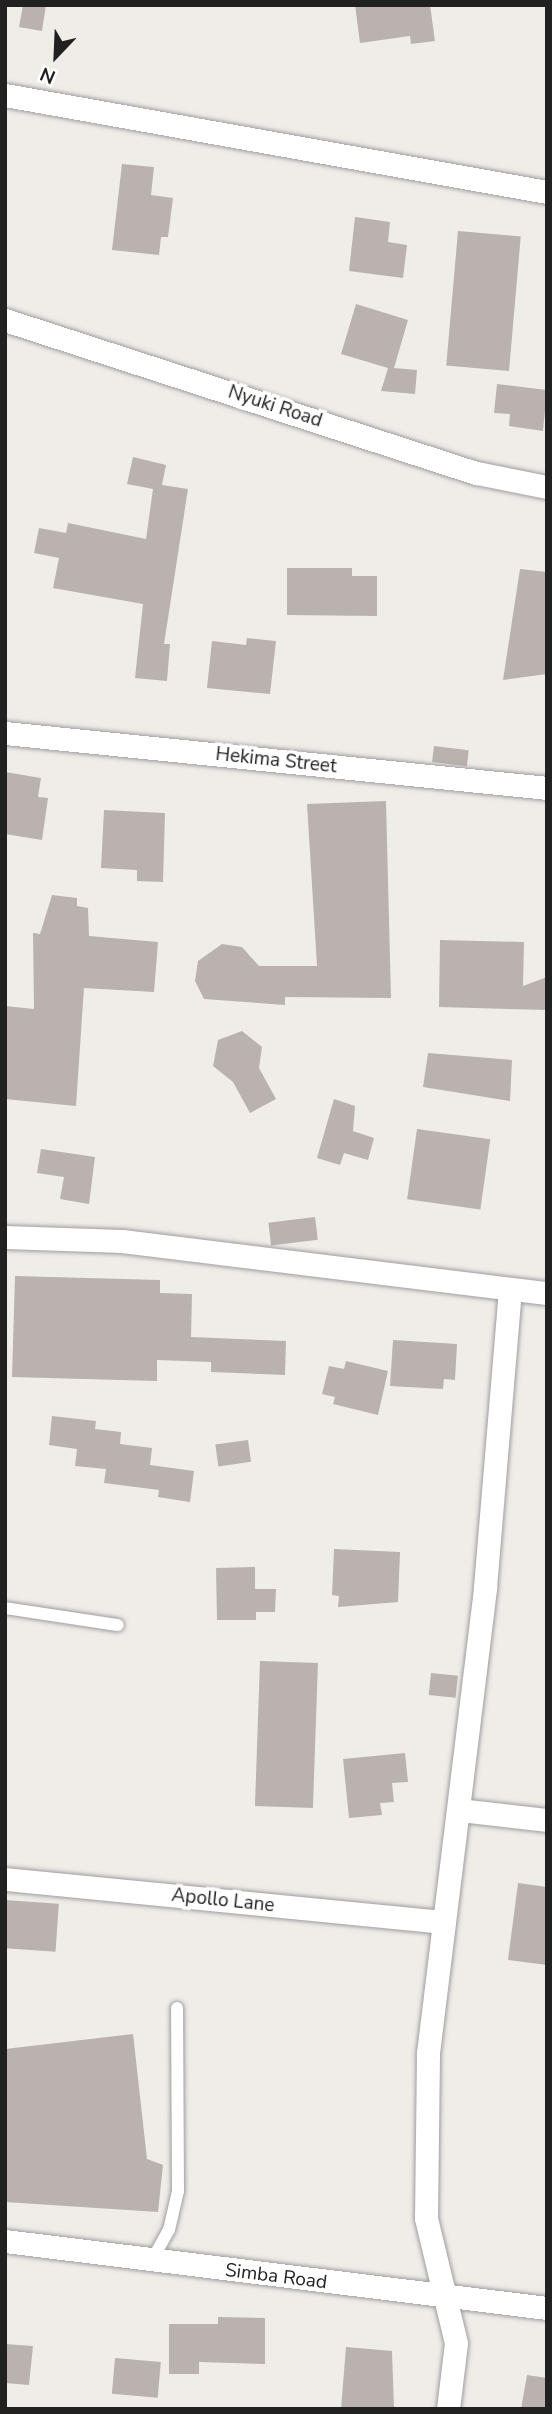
<!DOCTYPE html>
<html>
<head>
<meta charset="utf-8">
<style>
	body { margin:0 }
	#map { position:relative; width:552px; height:2414px; overflow:hidden; background:#f0ede9; font-family:"Nunito Sans",sans-serif }
	div>[style] { position:absolute }
	.building>* { inset:0; background:#b9b2af; transform-origin:0 0 }
	.roads { filter:drop-shadow(0 0 2px #9e9e9e) drop-shadow(0 0 2px #9e9e9e) }
	.lane>* { height:12px; margin:-6px; padding:0 6px; transform-origin:6px; border-radius:6px; background:#fff }
	.street>* { height:23px; margin:-11.5px; padding:0 11.5px; transform-origin:11.5px; border-radius:11.5px; background:#fff }
	span { translate:-50% -50%; white-space:nowrap; text-align:center; line-height:1.15; -webkit-text-stroke:7px #fff; paint-order:stroke }
	.street-label { font-size:19px; color:#212121 }
	.frame { position:absolute; inset:0; border:7px solid #212121; pointer-events:none }
	.north { position:absolute; left:21px; top:21px; width:70px; height:70px; -webkit-text-stroke:5px #fff; paint-order:stroke; rotate:203deg; font-size:19px; font-weight:700; line-height:28px; text-align:center; color:#212121 }
	.north::after { content:''; display:block; margin:auto; width:24px; height:32px; background:#212121; clip-path:polygon(50% 0,100% 100%,50% 72%,0 100%) }
</style>
</head>
<body>
<div id="map">
	<div class="building">
		<i style="clip-path:polygon(23px 5px,46px 5px,42px 31px,19px 27px)"></i>
		<i style="clip-path:polygon(355px 5px,430px 5px,435px 41px,411px 44px,410px 36px,360px 43px)"></i>
		<i style="clip-path:polygon(122px 164px,154px 167px,151px 195px,173px 198px,168px 237px,161px 237px,159px 255px,112px 250px)"></i>
		<i style="clip-path:polygon(355px 217px,390px 222px,388px 242px,407px 245px,403px 278px,349px 271px)"></i>
		<i style="left:458px;top:231px;width:63px;height:135px;rotate:5deg"></i>
		<i style="clip-path:polygon(356px 304px,408px 320px,394px 368px,417px 370px,415px 394px,381px 391px,388px 368px,341px 354px)"></i>
		<i style="clip-path:polygon(497px 384px,547px 390px,543px 431px,509px 426px,510px 414px,494px 413px)"></i>
		<i style="clip-path:polygon(133px 457px,166px 465px,162px 485px,188px 489px,164px 644px,170px 644px,167px 681px,135px 678px,143px 604px,53px 588px,59px 558px,34px 553px,39px 528px,66px 533px,68px 523px,146px 539px,153px 489px,127px 484px)"></i>
		<i style="clip-path:polygon(287px 568px,352px 568px,352px 576px,377px 576px,377px 616px,287px 615px)"></i>
		<i style="clip-path:polygon(520px 569px,547px 572px,547px 674px,503px 680px)"></i>
		<i style="clip-path:polygon(247px 638px,276px 641px,270px 694px,207px 688px,212px 641px,246px 645px)"></i>
		<i style="left:434px;top:746px;width:35px;height:16px;rotate:7deg"></i>
		<i style="clip-path:polygon(5px 772px,41px 778px,38px 797px,48px 798px,42px 840px,5px 834px)"></i>
		<i style="clip-path:polygon(386px 801px,391px 998px,285px 997px,285px 1005px,204px 999px,195px 981px,198px 961px,222px 944px,242px 947px,259px 966px,317px 966px,307px 804px)"></i>
		<i style="clip-path:polygon(104px 810px,165px 813px,163px 882px,137px 881px,137px 870px,101px 868px)"></i>
		<i style="clip-path:polygon(52px 895px,77px 898px,77px 906px,88px 908px,89px 936px,158px 942px,154px 992px,84px 988px,76px 1106px,5px 1099px,5px 1006px,34px 1009px,33px 933px,40px 934px)"></i>
		<i style="clip-path:polygon(440px 940px,524px 942px,523px 986px,547px 977px,547px 1010px,439px 1007px)"></i>
		<i style="clip-path:polygon(242px 1031px,262px 1047px,259px 1068px,276px 1099px,250px 1113px,233px 1082px,213px 1066px,218px 1040px)"></i>
		<i style="clip-path:polygon(428px 1053px,512px 1060px,510px 1101px,423px 1087px)"></i>
		<i style="clip-path:polygon(334px 1099px,355px 1106px,353px 1131px,374px 1138px,368px 1160px,344px 1153px,340px 1165px,317px 1158px)"></i>
		<i style="left:417px;top:1129px;width:74px;height:71px;rotate:8deg"></i>
		<i style="clip-path:polygon(41px 1149px,95px 1157px,89px 1204px,60px 1199px,64px 1177px,37px 1173px)"></i>
		<i style="left:315px;top:1217px;width:23px;height:47px;rotate:83deg"></i>
		<i style="clip-path:polygon(15px 1276px,160px 1280px,160px 1293px,192px 1294px,191px 1337px,286px 1341px,285px 1375px,211px 1372px,211px 1362px,157px 1360px,157px 1381px,12px 1377px)"></i>
		<i style="clip-path:polygon(393px 1340px,457px 1344px,455px 1380px,444px 1379px,443px 1389px,390px 1386px)"></i>
		<i style="clip-path:polygon(346px 1361px,388px 1371px,378px 1415px,333px 1404px,335px 1397px,322px 1394px,329px 1366px,344px 1369px)"></i>
		<i style="clip-path:polygon(52px 1416px,96px 1421px,95px 1429px,121px 1432px,120px 1444px,152px 1448px,150px 1465px,194px 1471px,190px 1502px,158px 1497px,159px 1490px,104px 1483px,106px 1469px,75px 1466px,77px 1449px,49px 1445px)"></i>
		<i style="left:248px;top:1440px;width:22px;height:33px;rotate:82deg"></i>
		<i style="clip-path:polygon(334px 1549px,400px 1552px,398px 1602px,338px 1607px,339px 1596px,332px 1595px)"></i>
		<i style="clip-path:polygon(255px 1567px,255px 1589px,276px 1589px,275px 1612px,256px 1612px,256px 1620px,217px 1620px,216px 1568px)"></i>
		<i style="left:260px;top:1661px;width:58px;height:145px;rotate:2deg"></i>
		<i style="left:431px;top:1673px;width:27px;height:22px;rotate:6deg"></i>
		<i style="clip-path:polygon(405px 1753px,408px 1782px,392px 1783px,394px 1802px,380px 1803px,382px 1815px,349px 1818px,343px 1759px)"></i>
		<i style="clip-path:polygon(518px 1883px,547px 1887px,547px 1965px,508px 1960px)"></i>
		<i style="left:5px;top:1900px;width:54px;height:48px;rotate:4deg"></i>
		<i style="clip-path:polygon(133px 2034px,147px 2159px,163px 2165px,158px 2212px,5px 2202px,5px 2049px)"></i>
		<i style="clip-path:polygon(218px 2317px,265px 2318px,265px 2364px,199px 2362px,199px 2374px,169px 2374px,169px 2324px,218px 2324px)"></i>
		<i style="clip-path:polygon(5px 2344px,33px 2346px,29px 2385px,5px 2383px)"></i>
		<i style="clip-path:polygon(346px 2347px,392px 2351px,394px 2409px,341px 2409px)"></i>
		<i style="left:115px;top:2358px;width:46px;height:36px;rotate:5deg"></i>
		<i style="clip-path:polygon(527px 2375px,547px 2378px,547px 2409px,521px 2409px)"></i>
	</div>
	<div class="roads">
		<div class="lane">
			<i style="left:5px;top:1608px;width:114px;rotate:8.6deg"></i>
			<i style="left:151px;top:2262px;width:37px;rotate:-61deg"></i>
			<i style="left:169px;top:2230px;width:40px;rotate:-77deg"></i>
			<i style="left:178px;top:2191px;width:183px;rotate:-90.3deg"></i>
		</div>
		<div class="street">
			<i style="left:5px;top:95px;width:551px;rotate:10.15deg"></i>
			<i style="left:5px;top:320px;width:496px;rotate:18deg"></i>
			<i style="left:477px;top:473px;width:71px;rotate:11.3deg"></i>
			<i style="left:5px;top:733px;width:545px;rotate:5.79deg"></i>
			<i style="left:5px;top:1237px;width:117px;rotate:2deg"></i>
			<i style="left:122px;top:1241px;width:428px;rotate:7deg"></i>
			<i style="left:459px;top:1810px;width:89px;rotate:6.5deg"></i>
			<i style="left:5px;top:1879px;width:438px;rotate:5.6deg"></i>
			<i style="left:5px;top:2241px;width:546px;rotate:7.05deg"></i>
			<i style="left:448px;top:2409px;width:66px;rotate:-83.1deg"></i>
			<i style="left:456px;top:2343px;width:129px;rotate:-103.5deg"></i>
			<i style="left:426px;top:2218px;width:165px;rotate:-89.3deg"></i>
			<i style="left:428px;top:2053px;width:469px;rotate:-83deg"></i>
			<i style="left:485px;top:1587px;width:299px;rotate:-85.2deg"></i>
		</div>
	</div>
	<div class="street-label">
		<span style="left:275px;top:407px;rotate:18deg">Nyuki Road</span>
		<span style="left:276px;top:761px;rotate:6deg">Hekima Street</span>
		<span style="left:223px;top:1901px;rotate:6deg">Apollo Lane</span>
		<span style="left:276px;top:2277px;rotate:7deg">Simba Road</span>
	</div>
	<div class="frame"></div>
	<div class="north">N</div>
</div>
</body>
</html>
